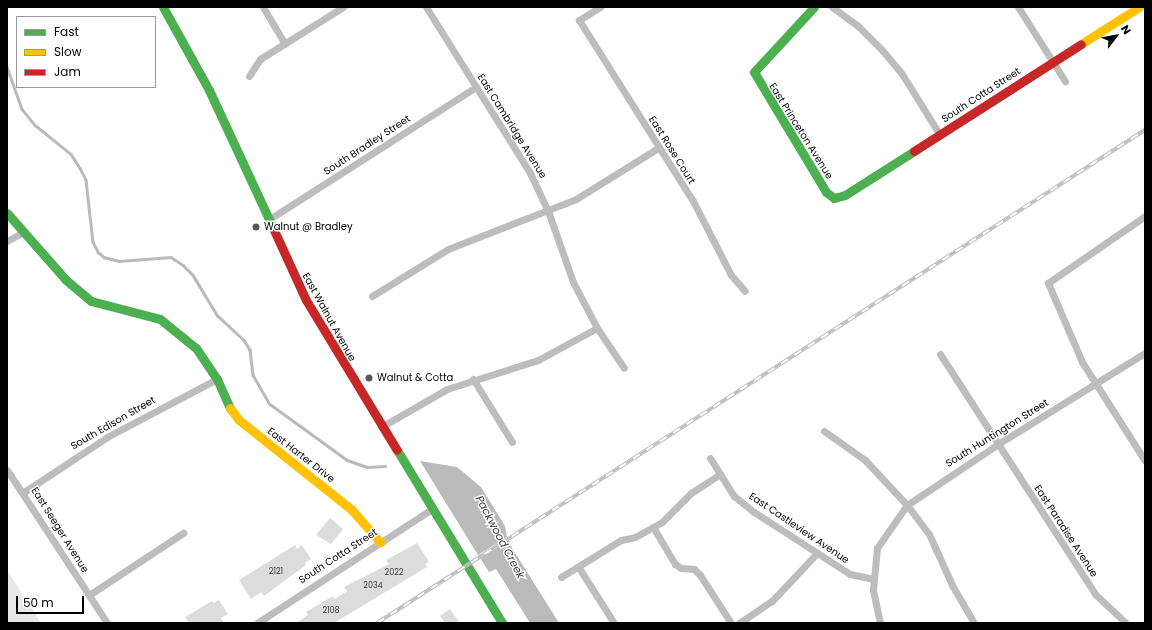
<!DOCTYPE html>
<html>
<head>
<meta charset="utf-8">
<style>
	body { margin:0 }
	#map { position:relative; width:1152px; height:630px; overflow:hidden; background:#fff; font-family:Poppins,sans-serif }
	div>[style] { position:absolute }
	.green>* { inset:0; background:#e8e8e8 }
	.water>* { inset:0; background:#bababa }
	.stream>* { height:2.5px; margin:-1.25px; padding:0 1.25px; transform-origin:1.25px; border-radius:1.25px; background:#bababa }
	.building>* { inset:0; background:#dcdcdc }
	.street>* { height:7px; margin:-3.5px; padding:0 3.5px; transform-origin:3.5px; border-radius:3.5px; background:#bdbdbd }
	.fast>* { height:9px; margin:-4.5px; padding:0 4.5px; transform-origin:4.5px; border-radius:4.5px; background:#4caf50 }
	.slow>* { height:9px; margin:-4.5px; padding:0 4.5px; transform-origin:4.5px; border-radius:4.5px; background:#ffc107 }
	.jam>* { height:9px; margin:-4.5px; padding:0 4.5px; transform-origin:4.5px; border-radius:4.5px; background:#c62828 }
	.rail>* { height:4px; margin-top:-2px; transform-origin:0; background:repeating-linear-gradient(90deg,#fff 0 8px,#bdbdbd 0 16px); box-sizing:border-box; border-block:1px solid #bdbdbd }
	.dots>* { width:11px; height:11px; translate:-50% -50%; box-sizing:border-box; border:2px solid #fff; border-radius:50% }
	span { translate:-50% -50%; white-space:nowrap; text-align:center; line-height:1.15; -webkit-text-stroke:3px #fff; paint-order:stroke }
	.number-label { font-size:8px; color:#373737 }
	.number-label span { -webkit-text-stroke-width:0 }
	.street-label { font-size:10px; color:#000 }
	.poi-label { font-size:10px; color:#000 }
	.left { translate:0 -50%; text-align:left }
	.water-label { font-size:11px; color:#3e3e3e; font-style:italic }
	.frame { position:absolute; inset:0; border:8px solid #000; pointer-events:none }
	.legend { position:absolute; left:16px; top:16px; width:140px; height:72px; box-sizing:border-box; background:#fff; border:1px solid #999; margin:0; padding:5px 7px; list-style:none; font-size:12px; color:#000 }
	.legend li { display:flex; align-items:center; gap:8px; height:20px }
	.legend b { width:20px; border:1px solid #999 }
	.north { position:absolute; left:1096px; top:16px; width:40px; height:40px; -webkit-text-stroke:3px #fff; paint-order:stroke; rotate:58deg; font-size:11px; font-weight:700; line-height:16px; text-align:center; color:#000 }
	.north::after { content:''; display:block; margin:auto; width:14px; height:18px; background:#000; clip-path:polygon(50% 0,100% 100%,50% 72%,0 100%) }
	.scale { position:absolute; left:16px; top:596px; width:68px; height:18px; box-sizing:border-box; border:2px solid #000; border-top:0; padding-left:5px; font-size:12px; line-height:14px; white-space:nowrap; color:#000; -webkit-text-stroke:3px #fff; paint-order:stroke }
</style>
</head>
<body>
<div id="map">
	<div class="green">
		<i style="clip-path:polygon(7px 570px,41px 623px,7px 623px)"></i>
	</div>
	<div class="water">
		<i style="clip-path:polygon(420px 461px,457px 467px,481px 487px,505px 526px,507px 537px,478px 555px)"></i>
		<i style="clip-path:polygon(509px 540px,512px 548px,559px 623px,530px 623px,496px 569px,489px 572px,480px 558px)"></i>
	</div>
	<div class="stream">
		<i style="left:7px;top:67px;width:45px;rotate:70.3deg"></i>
		<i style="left:22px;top:109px;width:21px;rotate:51deg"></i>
		<i style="left:35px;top:125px;width:46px;rotate:38.9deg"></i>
		<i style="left:71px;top:154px;width:17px;rotate:57deg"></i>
		<i style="left:80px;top:168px;width:13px;rotate:63deg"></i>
		<i style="left:86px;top:180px;width:62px;rotate:83.6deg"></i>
		<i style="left:93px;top:242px;width:11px;rotate:63deg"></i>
		<i style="left:98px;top:252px;width:8px;rotate:40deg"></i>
		<i style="left:104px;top:257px;width:16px;rotate:15deg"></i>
		<i style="left:119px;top:261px;width:52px;rotate:-4.4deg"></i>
		<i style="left:171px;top:257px;width:14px;rotate:34deg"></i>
		<i style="left:183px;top:265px;width:14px;rotate:45deg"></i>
		<i style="left:193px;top:275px;width:47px;rotate:59deg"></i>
		<i style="left:217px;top:315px;width:37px;rotate:43deg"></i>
		<i style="left:244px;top:340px;width:12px;rotate:59deg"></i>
		<i style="left:250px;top:350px;width:25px;rotate:83deg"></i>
		<i style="left:253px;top:375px;width:34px;rotate:60deg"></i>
		<i style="left:270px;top:404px;width:95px;rotate:36deg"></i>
		<i style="left:347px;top:460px;width:21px;rotate:19deg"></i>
		<i style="left:367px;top:467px;width:18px;rotate:-3deg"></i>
	</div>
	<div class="building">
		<i style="clip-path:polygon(330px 518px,343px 529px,331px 544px,316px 535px)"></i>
		<i style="clip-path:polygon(417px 543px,429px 562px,425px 564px,427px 567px,334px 623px,296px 623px,308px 615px,306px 612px,333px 596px,335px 599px,347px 591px,344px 587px,389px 564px,386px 560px)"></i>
		<i style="clip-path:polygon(295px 545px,297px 549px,302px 545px,311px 559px,305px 563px,306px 565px,264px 596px,261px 592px,251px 599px,239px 580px)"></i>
		<i style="clip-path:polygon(219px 600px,228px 614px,221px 618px,224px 623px,189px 623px,185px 617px,212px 601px,214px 603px)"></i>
		<i style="clip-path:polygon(450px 609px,460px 623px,445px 623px,440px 616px)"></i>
	</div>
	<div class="street">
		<i style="left:263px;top:7px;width:43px;rotate:59.3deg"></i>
		<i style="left:426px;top:7px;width:196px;rotate:57.9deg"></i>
		<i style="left:530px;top:173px;width:42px;rotate:64.7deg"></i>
		<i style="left:548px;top:211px;width:75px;rotate:70.6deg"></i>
		<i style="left:573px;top:282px;width:52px;rotate:62.4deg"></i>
		<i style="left:597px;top:328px;width:48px;rotate:56deg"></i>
		<i style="left:600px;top:7px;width:25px;rotate:148deg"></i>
		<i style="left:579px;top:20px;width:214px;rotate:57.8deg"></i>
		<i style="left:693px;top:201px;width:83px;rotate:62.8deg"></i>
		<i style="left:731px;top:275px;width:21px;rotate:49deg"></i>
		<i style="left:832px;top:7px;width:32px;rotate:36deg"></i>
		<i style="left:858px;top:26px;width:34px;rotate:45deg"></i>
		<i style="left:882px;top:50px;width:31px;rotate:50deg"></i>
		<i style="left:902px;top:74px;width:72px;rotate:58.1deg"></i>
		<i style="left:1018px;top:7px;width:88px;rotate:57.6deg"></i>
		<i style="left:249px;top:76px;width:20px;rotate:-57deg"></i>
		<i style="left:260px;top:59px;width:98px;rotate:-32.1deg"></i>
		<i style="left:1145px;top:216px;width:118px;rotate:145.4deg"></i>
		<i style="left:1048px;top:283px;width:86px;rotate:66.7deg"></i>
		<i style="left:1082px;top:362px;width:117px;rotate:57.5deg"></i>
		<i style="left:268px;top:220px;width:247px;rotate:-32.6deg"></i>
		<i style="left:7px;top:241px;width:18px;rotate:-29deg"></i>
		<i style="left:372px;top:296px;width:89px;rotate:-31.7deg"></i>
		<i style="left:448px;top:249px;width:137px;rotate:-21.3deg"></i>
		<i style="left:576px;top:199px;width:97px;rotate:-31.9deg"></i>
		<i style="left:940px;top:354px;width:286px;rotate:57.1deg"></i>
		<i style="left:1095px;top:594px;width:42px;rotate:43.1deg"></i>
		<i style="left:473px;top:379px;width:74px;rotate:58.2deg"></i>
		<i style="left:381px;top:427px;width:76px;rotate:-29.9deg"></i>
		<i style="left:447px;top:389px;width:96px;rotate:-17.7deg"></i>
		<i style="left:538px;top:360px;width:67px;rotate:-28.5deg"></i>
		<i style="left:824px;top:431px;width:50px;rotate:35.3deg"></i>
		<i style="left:865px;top:460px;width:62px;rotate:47deg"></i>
		<i style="left:907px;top:505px;width:36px;rotate:53deg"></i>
		<i style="left:929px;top:534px;width:56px;rotate:65.7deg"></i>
		<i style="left:952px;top:585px;width:44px;rotate:59.9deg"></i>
		<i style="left:710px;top:458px;width:45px;rotate:57.7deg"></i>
		<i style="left:734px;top:496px;width:26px;rotate:39deg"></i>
		<i style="left:754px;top:512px;width:114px;rotate:32.9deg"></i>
		<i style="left:850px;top:574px;width:24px;rotate:12deg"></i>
		<i style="left:7px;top:470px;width:183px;rotate:56.8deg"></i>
		<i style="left:24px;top:492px;width:100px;rotate:-33.5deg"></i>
		<i style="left:107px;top:437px;width:124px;rotate:-27.8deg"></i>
		<i style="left:653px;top:527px;width:43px;rotate:59.3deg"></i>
		<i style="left:675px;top:564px;width:7px;rotate:34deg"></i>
		<i style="left:681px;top:568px;width:13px;rotate:4deg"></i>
		<i style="left:694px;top:569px;width:8px;rotate:45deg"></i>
		<i style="left:700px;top:575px;width:57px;rotate:57.1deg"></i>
		<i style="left:579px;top:568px;width:65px;rotate:57.5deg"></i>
		<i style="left:561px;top:577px;width:70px;rotate:-31.7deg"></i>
		<i style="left:621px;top:540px;width:14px;rotate:-12deg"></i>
		<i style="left:635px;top:537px;width:31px;rotate:-29deg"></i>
		<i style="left:662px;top:522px;width:41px;rotate:-45deg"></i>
		<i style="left:691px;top:493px;width:35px;rotate:-33deg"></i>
		<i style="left:89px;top:595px;width:113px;rotate:-33.4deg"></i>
		<i style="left:257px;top:623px;width:209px;rotate:-33.1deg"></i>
		<i style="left:739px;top:623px;width:40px;rotate:-34deg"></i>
		<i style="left:772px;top:601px;width:66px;rotate:-46.8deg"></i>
		<i style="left:880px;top:623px;width:34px;rotate:-102deg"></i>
		<i style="left:873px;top:590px;width:42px;rotate:-84.6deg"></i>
		<i style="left:877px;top:548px;width:52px;rotate:-55.1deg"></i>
		<i style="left:907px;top:505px;width:110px;rotate:-33.8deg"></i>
		<i style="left:998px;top:444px;width:173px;rotate:-31.8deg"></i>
	</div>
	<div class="fast">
		<i style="left:163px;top:7px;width:95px;rotate:61deg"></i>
		<i style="left:209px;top:90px;width:152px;rotate:65.1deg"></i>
		<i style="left:814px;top:7px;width:88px;rotate:132.7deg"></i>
		<i style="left:754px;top:72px;width:140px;rotate:59deg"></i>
		<i style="left:826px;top:192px;width:10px;rotate:37deg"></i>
		<i style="left:834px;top:198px;width:11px;rotate:-15deg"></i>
		<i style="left:845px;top:195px;width:82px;rotate:-32.5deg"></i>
		<i style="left:7px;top:213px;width:89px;rotate:48.6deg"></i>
		<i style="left:66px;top:280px;width:33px;rotate:40deg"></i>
		<i style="left:91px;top:301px;width:71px;rotate:14.6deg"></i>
		<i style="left:160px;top:319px;width:46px;rotate:38.9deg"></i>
		<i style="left:196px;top:348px;width:37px;rotate:56deg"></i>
		<i style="left:217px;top:379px;width:32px;rotate:66deg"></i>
		<i style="left:397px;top:450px;width:202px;rotate:58.7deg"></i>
	</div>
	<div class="slow">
		<i style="left:1081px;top:44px;width:69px;rotate:-32.5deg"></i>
		<i style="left:230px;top:408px;width:15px;rotate:53deg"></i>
		<i style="left:239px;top:420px;width:144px;rotate:38.5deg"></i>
		<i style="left:352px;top:510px;width:43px;rotate:48.8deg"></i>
	</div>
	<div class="jam">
		<i style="left:914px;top:151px;width:198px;rotate:-32.6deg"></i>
		<i style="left:273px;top:228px;width:79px;rotate:65.4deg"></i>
		<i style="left:306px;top:300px;width:175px;rotate:58.8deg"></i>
	</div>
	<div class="rail">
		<i style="left:377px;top:623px;width:913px;rotate:-32.7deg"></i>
	</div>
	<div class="dots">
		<i style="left:256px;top:227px;background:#595959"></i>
		<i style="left:369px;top:378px;background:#595959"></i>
	</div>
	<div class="number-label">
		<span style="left:276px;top:572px">2121</span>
		<span style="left:394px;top:573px">2022</span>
		<span style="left:373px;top:586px">2034</span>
		<span style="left:331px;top:611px">2108</span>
	</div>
	<div class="street-label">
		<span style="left:981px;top:95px;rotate:-33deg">South Cotta Street</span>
		<span style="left:512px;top:126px;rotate:58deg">East Cambridge Avenue</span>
		<span style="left:801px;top:131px;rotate:58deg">East Princeton Avenue</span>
		<span style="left:367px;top:145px;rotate:-33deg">South Bradley Street</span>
		<span style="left:672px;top:150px;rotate:58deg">East Rose Court</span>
		<span style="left:329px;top:317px;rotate:61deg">East Walnut Avenue</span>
		<span style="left:113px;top:423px;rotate:-30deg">South Edison Street</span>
		<span style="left:997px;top:433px;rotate:-32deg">South Huntington Street</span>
		<span style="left:301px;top:455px;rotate:38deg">East Harter Drive</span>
		<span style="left:799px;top:528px;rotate:34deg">East Castleview Avenue</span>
		<span style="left:60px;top:530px;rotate:58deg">East Seeger Avenue</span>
		<span style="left:1066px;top:531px;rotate:57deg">East Paradise Avenue</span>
		<span style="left:338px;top:556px;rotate:-33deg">South Cotta Street</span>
	</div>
	<div class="poi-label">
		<span class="left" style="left:264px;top:227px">Walnut @ Bradley</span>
		<span class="left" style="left:377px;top:378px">Walnut &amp; Cotta</span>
	</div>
	<div class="water-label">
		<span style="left:500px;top:537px;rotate:62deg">Packwood Creek</span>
	</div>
	<div class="frame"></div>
	<ul class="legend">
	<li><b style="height:5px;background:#4caf50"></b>Fast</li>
	<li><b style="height:5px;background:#ffc107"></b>Slow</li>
	<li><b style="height:5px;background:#c62828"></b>Jam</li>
	</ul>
	<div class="north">N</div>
	<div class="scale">50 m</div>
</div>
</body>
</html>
